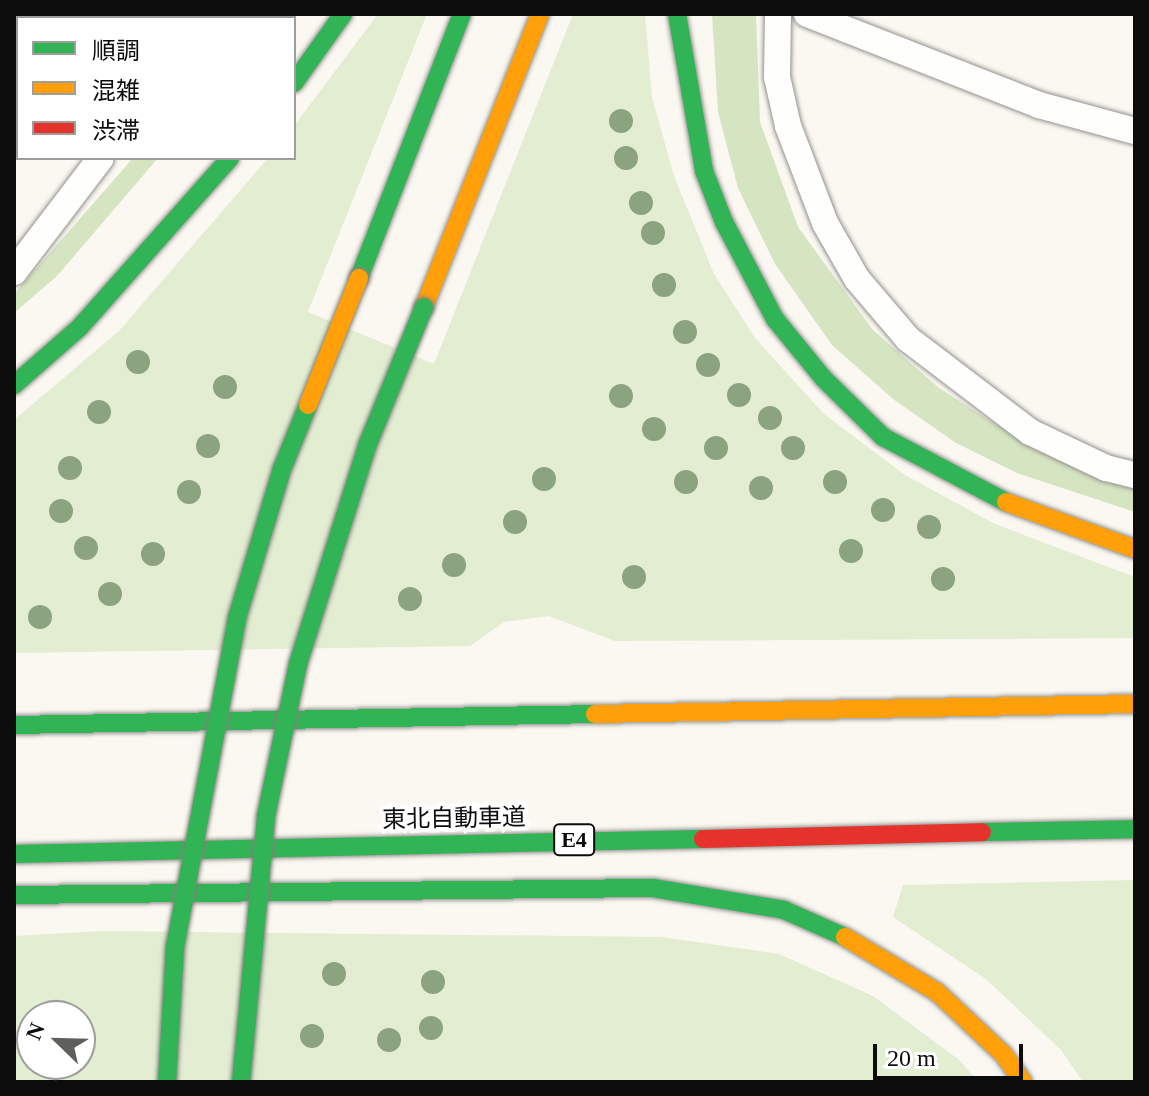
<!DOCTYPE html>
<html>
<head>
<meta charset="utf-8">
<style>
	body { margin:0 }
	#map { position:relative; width:1149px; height:1096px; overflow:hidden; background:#faf8f0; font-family:"Times New Roman","Noto Sans JP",serif }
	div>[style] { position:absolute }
	.green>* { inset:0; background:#e3edd2 }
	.forest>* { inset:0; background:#d5e4c1 }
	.roads { filter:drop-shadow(0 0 2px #93928f) drop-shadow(0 0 2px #93928f) }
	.lane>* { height:26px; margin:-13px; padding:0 13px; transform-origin:13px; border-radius:13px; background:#fefefd }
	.fast>* { height:18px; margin:-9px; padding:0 9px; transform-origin:9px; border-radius:9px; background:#30b455 }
	.slow>* { height:18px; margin:-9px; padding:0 9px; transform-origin:9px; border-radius:9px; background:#ff9f0a }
	.jam>* { height:18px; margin:-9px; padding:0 9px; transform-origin:9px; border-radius:9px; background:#e5322d }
	.bridges { filter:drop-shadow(0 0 2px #80807c) drop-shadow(0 0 2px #80807c) }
	.fast-bridge>* { height:18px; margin:-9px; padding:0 9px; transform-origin:9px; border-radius:9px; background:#30b455 }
	.slow-bridge>* { height:18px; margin:-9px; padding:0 9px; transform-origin:9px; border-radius:9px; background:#ff9f0a }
	.trees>* { width:24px; height:24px; margin:-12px; border-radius:50%; background:#8ba37f }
	span { translate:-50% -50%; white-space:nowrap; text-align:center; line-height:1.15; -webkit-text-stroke:8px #fff; paint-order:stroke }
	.shield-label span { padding:2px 6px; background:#fff; border:2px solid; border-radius:6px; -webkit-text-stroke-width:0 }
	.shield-label { font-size:22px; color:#0c0c0c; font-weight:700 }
	.street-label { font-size:24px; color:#0c0c0c }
	.frame { position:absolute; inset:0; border:16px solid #0c0c0c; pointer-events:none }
	.legend { position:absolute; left:16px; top:16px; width:280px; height:144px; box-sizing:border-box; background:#fff; border:2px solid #9e9e9e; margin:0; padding:10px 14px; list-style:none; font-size:24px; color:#0c0c0c }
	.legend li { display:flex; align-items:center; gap:16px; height:40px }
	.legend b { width:40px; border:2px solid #9e9e9e }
	.north { position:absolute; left:16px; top:1000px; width:80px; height:80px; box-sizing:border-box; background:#fff; border:2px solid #9e9e9e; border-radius:50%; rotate:293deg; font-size:22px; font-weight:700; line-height:32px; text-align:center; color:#0c0c0c }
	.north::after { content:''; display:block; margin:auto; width:28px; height:36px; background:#5f5f5c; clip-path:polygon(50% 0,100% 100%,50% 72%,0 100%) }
	.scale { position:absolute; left:873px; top:1044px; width:150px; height:36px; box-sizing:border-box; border:4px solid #0c0c0c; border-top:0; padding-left:10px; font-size:24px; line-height:28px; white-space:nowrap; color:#0c0c0c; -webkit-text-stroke:6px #fff; paint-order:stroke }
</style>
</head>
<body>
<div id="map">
	<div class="green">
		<i style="clip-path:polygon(378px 14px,427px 14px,308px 312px,434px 364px,573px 14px,645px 14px,652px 97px,674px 176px,714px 274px,755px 338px,824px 414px,905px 475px,995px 524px,1135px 577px,1135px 638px,615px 641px,549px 616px,504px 622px,470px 646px,14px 653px,14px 420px,119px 331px,268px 158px,294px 158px,294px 126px)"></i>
		<i style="clip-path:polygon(1135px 880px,1135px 1082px,1083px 1082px,1061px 1050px,986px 979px,893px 917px,903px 885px)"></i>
		<i style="clip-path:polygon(evenodd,101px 931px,661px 937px,779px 954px,873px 996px,958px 1059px,979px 1082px,14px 1082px,14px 936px,101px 931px,32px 1016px,80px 1016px,80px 1064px,32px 1064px,32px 1016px)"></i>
	</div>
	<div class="forest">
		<i style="clip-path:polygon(712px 14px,756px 14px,760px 122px,798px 227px,873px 330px,939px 388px,1008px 432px,1086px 474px,1135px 488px,1135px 512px,1017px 473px,956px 443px,893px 399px,832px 345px,775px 264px,738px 188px,718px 112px)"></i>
		<i style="clip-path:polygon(133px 158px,158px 158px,57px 276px,14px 313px,14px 294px)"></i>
	</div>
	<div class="roads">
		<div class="lane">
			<i style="left:778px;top:14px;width:63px;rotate:90.9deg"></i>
			<i style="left:777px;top:77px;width:50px;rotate:77.3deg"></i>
			<i style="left:788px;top:126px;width:104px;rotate:69.1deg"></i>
			<i style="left:825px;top:223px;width:64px;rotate:60.3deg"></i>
			<i style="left:857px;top:279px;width:79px;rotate:49.6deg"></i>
			<i style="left:908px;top:339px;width:153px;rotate:37.3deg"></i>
			<i style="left:1030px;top:432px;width:84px;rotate:25.3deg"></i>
			<i style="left:1106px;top:468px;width:30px;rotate:14deg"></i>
			<i style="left:807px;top:14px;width:249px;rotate:21.4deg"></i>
			<i style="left:1039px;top:105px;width:99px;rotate:15.2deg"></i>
			<i style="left:206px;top:18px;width:5px;rotate:-53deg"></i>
			<i style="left:14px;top:272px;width:143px;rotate:-52.7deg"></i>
		</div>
		<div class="fast">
			<i style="left:677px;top:14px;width:159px;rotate:80.2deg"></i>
			<i style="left:704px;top:171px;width:55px;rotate:68.6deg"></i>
			<i style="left:724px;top:222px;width:110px;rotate:62.3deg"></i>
			<i style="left:775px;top:319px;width:77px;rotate:50.8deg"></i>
			<i style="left:824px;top:379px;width:83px;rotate:44.5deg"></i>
			<i style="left:883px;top:437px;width:139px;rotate:27.9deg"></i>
			<i style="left:294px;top:83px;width:85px;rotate:-54.6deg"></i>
			<i style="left:359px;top:278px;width:283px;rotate:-68.7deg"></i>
			<i style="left:14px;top:385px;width:88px;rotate:-41.3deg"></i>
			<i style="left:80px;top:327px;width:226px;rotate:-48.4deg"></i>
			<i style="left:14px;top:725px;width:581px;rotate:-1.08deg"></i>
			<i style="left:982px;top:832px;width:153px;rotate:-1.1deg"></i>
			<i style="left:14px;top:854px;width:689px;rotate:-1.25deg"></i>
			<i style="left:14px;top:895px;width:639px;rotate:-0.63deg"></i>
			<i style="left:653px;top:888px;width:133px;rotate:9.5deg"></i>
			<i style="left:784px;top:910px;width:67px;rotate:23.9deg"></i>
		</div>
		<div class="slow">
			<i style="left:424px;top:307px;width:315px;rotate:-68.4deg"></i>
			<i style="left:1006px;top:502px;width:137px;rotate:20deg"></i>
			<i style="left:595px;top:714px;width:540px;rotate:-1.06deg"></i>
			<i style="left:845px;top:937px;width:107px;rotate:30.9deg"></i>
			<i style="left:937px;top:992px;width:92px;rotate:43.2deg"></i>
			<i style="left:1004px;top:1055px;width:33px;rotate:55deg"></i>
		</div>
		<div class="jam">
			<i style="left:703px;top:839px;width:279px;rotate:-1.4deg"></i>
		</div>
	</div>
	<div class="bridges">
		<div class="fast-bridge">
			<i style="left:167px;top:1082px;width:135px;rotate:-86.6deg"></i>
			<i style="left:175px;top:947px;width:335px;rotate:-79.3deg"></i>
			<i style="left:237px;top:618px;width:156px;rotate:-73.2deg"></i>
			<i style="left:282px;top:469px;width:69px;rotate:-67.9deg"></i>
			<i style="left:241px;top:1082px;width:267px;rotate:-84.6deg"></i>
			<i style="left:266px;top:816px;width:155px;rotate:-78.1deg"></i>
			<i style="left:298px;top:664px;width:229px;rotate:-72.4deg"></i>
			<i style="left:367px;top:446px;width:150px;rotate:-67.7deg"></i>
		</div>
		<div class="slow-bridge">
			<i style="left:308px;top:405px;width:137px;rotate:-68.1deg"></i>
		</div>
	</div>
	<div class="trees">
		<i style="left:621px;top:121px"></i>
		<i style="left:626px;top:158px"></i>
		<i style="left:641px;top:203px"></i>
		<i style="left:653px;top:233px"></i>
		<i style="left:664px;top:285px"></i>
		<i style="left:685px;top:332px"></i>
		<i style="left:138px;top:362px"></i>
		<i style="left:708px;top:365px"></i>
		<i style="left:225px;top:387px"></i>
		<i style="left:739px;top:395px"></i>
		<i style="left:621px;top:396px"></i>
		<i style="left:99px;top:412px"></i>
		<i style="left:770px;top:418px"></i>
		<i style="left:654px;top:429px"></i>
		<i style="left:208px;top:446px"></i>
		<i style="left:716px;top:448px"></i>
		<i style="left:793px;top:448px"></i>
		<i style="left:70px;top:468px"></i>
		<i style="left:544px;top:479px"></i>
		<i style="left:686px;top:482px"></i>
		<i style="left:835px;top:482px"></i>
		<i style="left:761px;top:488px"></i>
		<i style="left:189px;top:492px"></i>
		<i style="left:883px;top:510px"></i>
		<i style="left:61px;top:511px"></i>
		<i style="left:515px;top:522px"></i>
		<i style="left:929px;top:527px"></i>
		<i style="left:86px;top:548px"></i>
		<i style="left:851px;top:551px"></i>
		<i style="left:153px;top:554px"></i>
		<i style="left:454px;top:565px"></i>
		<i style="left:634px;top:577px"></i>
		<i style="left:943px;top:579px"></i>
		<i style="left:110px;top:594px"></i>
		<i style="left:410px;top:599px"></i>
		<i style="left:40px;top:617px"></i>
		<i style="left:334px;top:974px"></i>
		<i style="left:433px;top:982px"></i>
		<i style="left:431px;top:1028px"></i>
		<i style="left:312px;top:1036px"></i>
		<i style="left:389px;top:1040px"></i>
	</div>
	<div class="shield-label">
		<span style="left:574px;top:840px">E4</span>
	</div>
	<div class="street-label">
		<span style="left:454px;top:819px;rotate:-1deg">東北自動車道</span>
	</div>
	<div class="frame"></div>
	<ul class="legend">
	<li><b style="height:10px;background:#30b455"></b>順調</li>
	<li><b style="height:10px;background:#ff9f0a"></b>混雑</li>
	<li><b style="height:10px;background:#e5322d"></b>渋滞</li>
	</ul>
	<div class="north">N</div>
	<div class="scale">20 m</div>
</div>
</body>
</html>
